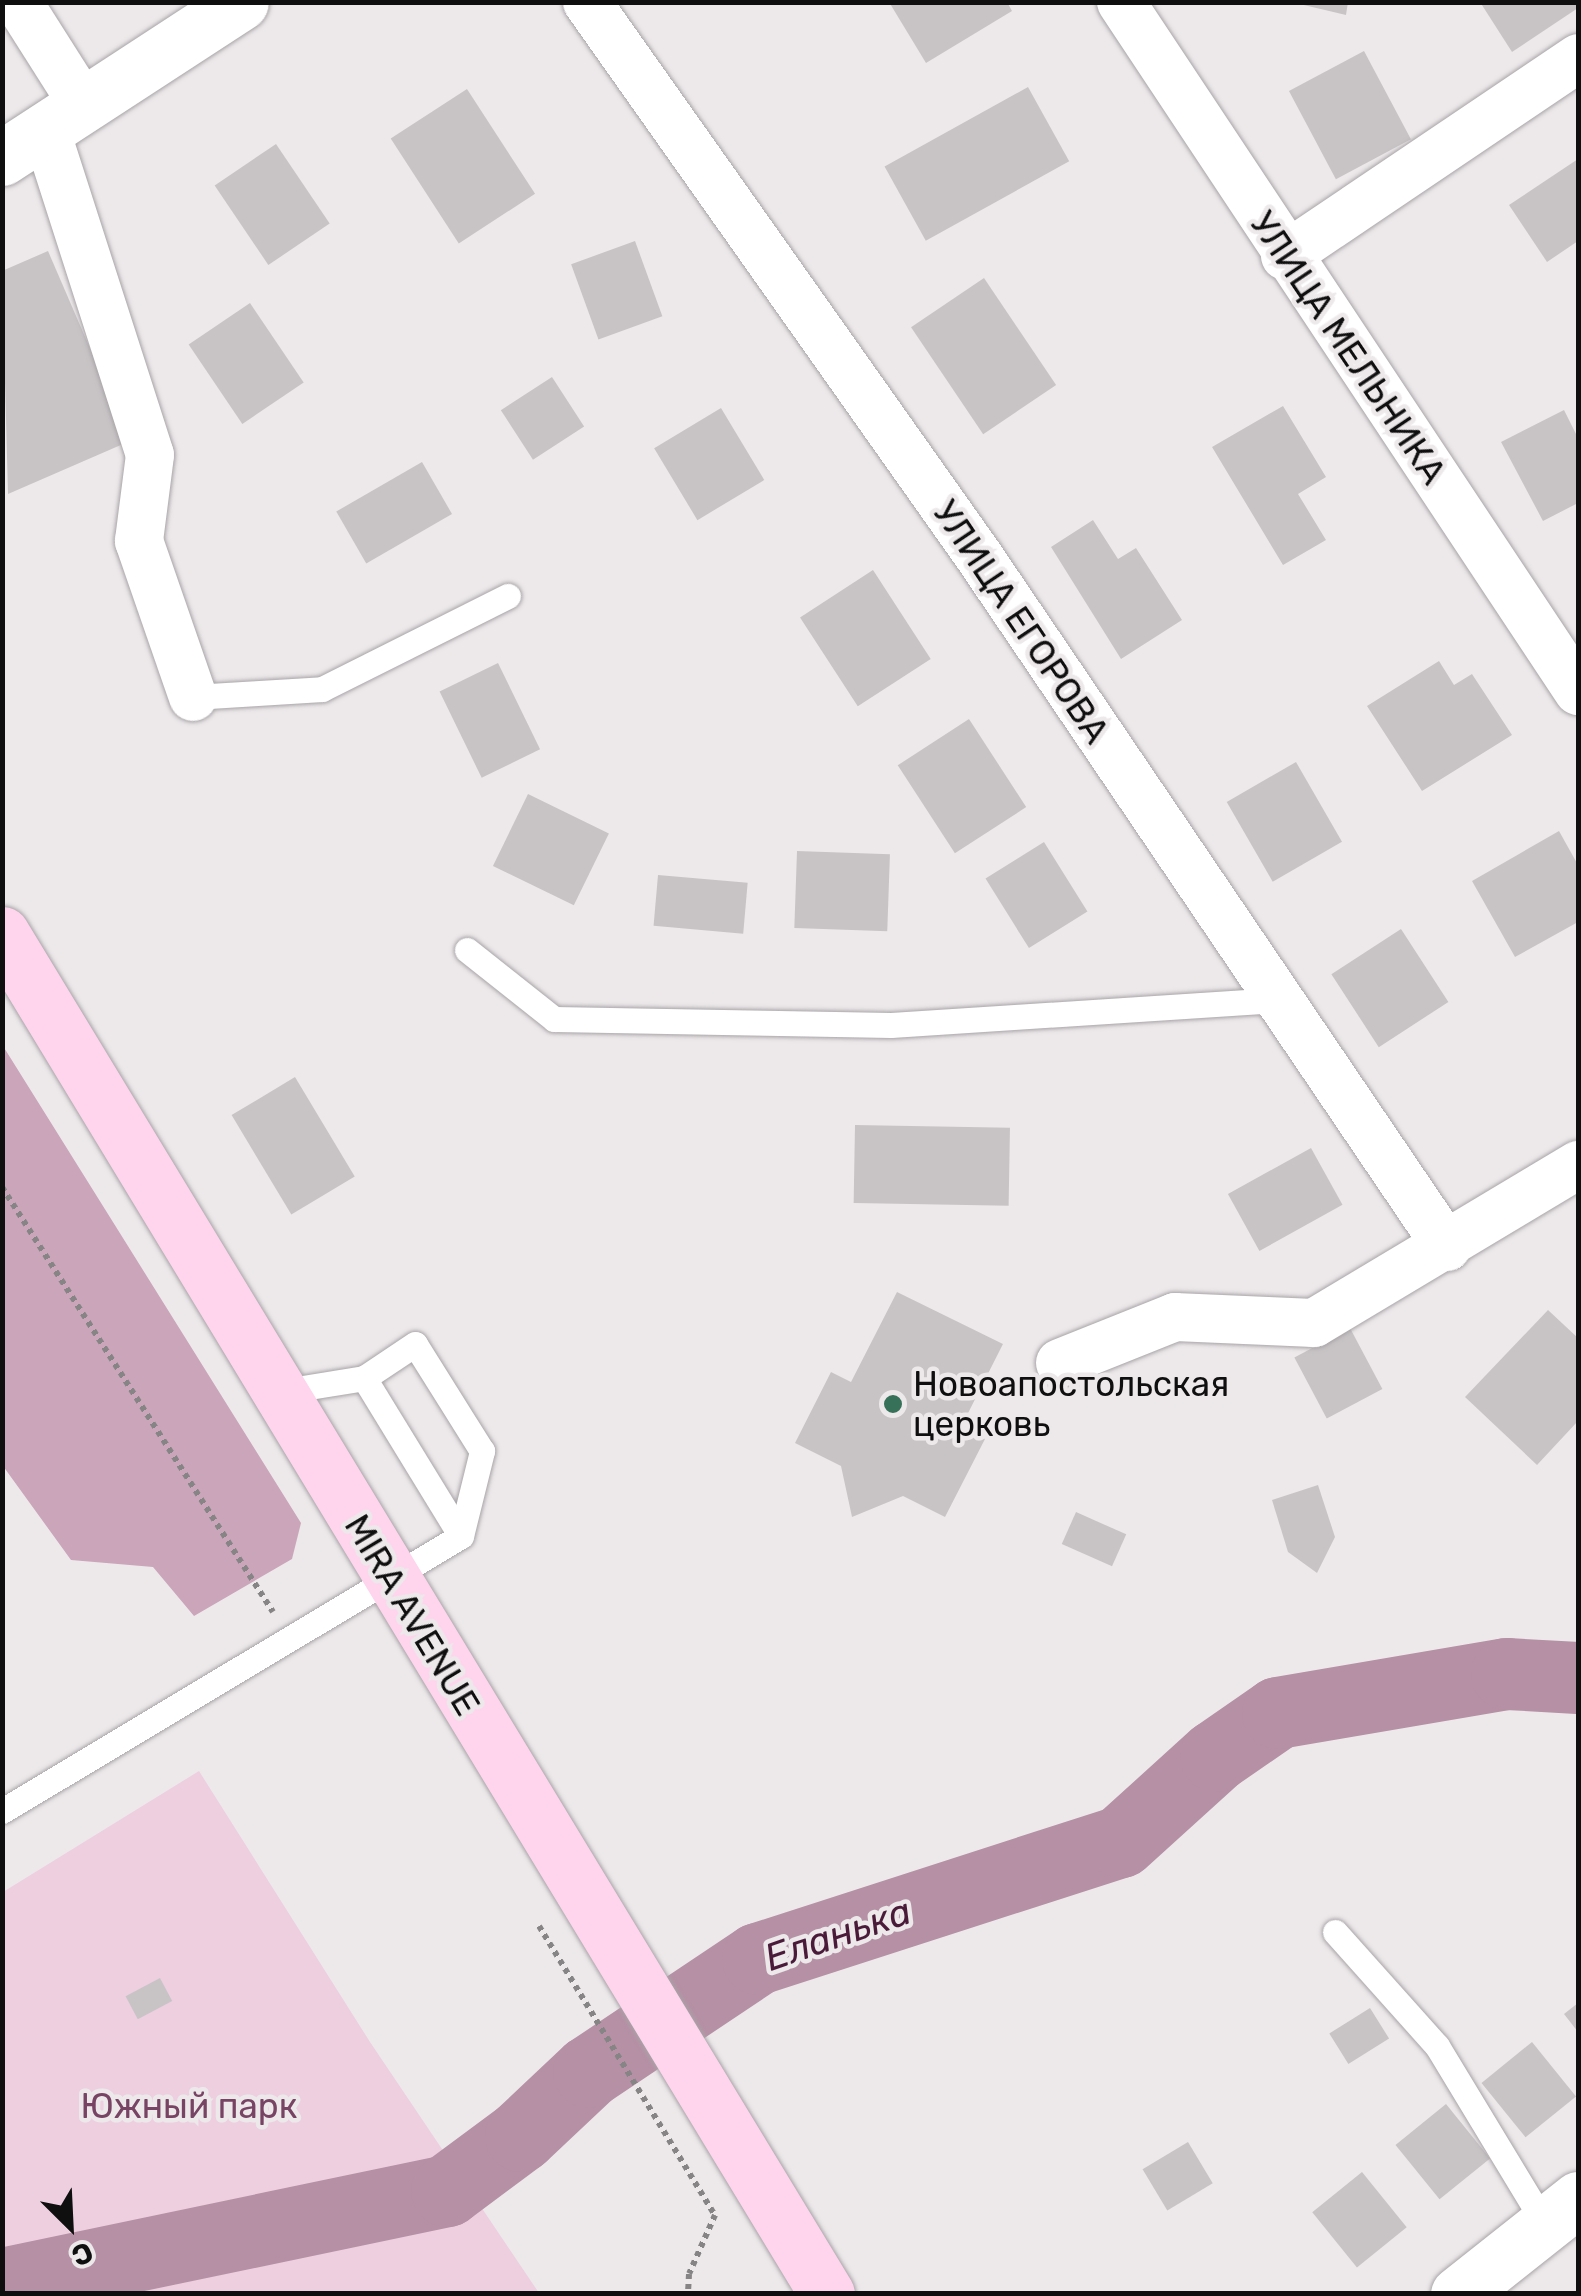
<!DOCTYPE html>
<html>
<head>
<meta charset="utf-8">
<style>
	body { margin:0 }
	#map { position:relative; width:1581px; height:2296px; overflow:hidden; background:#ede9eb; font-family:Rubik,sans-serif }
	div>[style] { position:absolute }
	.green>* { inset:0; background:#edcfdf }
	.forest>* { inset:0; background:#cba5ba }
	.river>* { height:72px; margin:-36px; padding:0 36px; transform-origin:36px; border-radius:36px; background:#b690a5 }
	.building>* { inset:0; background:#c8c4c6; transform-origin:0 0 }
	.path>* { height:6px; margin-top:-3px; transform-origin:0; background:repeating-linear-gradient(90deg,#868485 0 5px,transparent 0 10px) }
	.roads { filter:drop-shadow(0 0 2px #a8a4a7) drop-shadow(0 0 2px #a8a4a7) }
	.service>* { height:25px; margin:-12.5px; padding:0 12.5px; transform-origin:12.5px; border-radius:12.5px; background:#fff }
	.minor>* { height:48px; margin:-24px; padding:0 24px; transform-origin:24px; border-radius:24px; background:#fff }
	.tertiary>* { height:55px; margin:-27.5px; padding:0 27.5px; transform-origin:27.5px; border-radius:27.5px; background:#fff }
	.primary>* { height:55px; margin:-27.5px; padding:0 27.5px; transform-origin:27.5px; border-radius:27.5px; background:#fed5ec }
	.dots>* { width:28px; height:28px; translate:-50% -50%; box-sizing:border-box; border:5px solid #ede9eb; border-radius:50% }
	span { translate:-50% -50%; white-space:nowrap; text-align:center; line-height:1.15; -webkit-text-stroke:9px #ede9eb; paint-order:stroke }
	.street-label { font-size:35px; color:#100f10 }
	.poi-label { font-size:35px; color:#100f10 }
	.left { translate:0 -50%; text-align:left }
	.park-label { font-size:35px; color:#784463 }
	.water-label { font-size:38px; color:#4a1b39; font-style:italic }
	.frame { position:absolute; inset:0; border:5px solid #100f10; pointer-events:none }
	.north { position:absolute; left:20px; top:2176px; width:100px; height:100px; -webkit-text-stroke:8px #ede9eb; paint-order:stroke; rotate:156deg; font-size:28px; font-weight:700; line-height:40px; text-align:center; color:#100f10 }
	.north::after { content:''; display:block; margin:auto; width:35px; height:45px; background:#100f10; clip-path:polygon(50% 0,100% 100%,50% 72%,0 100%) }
</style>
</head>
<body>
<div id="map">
	<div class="green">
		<i style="clip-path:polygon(199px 1771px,370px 2042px,539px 2293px,3px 2294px,3px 1892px)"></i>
	</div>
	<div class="forest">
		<i style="clip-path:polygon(3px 1046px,301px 1523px,292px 1559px,194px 1616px,153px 1567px,71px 1560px,3px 1466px)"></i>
	</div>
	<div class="river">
		<i style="left:2px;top:2284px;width:455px;rotate:-11.8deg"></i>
		<i style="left:447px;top:2191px;width:92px;rotate:-36.6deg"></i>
		<i style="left:521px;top:2136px;width:93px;rotate:-43.3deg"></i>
		<i style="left:589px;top:2072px;width:203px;rotate:-33.8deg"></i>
		<i style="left:758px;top:1959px;width:381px;rotate:-17.9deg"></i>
		<i style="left:1121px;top:1842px;width:128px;rotate:-42.2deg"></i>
		<i style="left:1216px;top:1756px;width:75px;rotate:-34.7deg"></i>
		<i style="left:1278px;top:1713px;width:232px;rotate:-9.7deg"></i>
		<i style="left:1507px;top:1674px;width:71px;rotate:3.2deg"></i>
	</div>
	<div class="building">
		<i style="clip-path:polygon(889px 2px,1007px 2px,1012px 11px,926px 63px)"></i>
		<i style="clip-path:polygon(1291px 2px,1348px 2px,1346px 15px)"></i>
		<i style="clip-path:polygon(1480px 2px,1578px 2px,1578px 8px,1512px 52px)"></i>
		<i style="left:1364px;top:51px;width:100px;height:85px;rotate:62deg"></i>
		<i style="left:1028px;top:87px;width:85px;height:164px;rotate:61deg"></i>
		<i style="left:467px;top:89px;width:125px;height:91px;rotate:57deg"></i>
		<i style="left:276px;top:144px;width:96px;height:74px;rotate:56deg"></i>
		<i style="clip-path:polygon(1578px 159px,1578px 241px,1547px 262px,1509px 205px)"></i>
		<i style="left:635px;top:241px;width:80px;height:68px;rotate:70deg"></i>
		<i style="clip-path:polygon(48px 251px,130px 441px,8px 494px,2px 271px)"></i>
		<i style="left:984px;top:278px;width:129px;height:88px;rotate:56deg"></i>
		<i style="left:250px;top:303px;width:96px;height:74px;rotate:56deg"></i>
		<i style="left:552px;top:377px;width:59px;height:61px;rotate:57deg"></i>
		<i style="clip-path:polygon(1283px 406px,1326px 477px,1298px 494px,1326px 540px,1283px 565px,1212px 447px)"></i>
		<i style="left:721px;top:408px;width:84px;height:78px;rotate:59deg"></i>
		<i style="clip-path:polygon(1564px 410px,1578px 438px,1578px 503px,1543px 521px,1501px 442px)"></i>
		<i style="left:422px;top:462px;width:60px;height:99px;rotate:60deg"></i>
		<i style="clip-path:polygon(1093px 520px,1118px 559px,1136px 548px,1182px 620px,1121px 659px,1051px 547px)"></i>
		<i style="left:873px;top:570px;width:106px;height:87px;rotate:57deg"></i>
		<i style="clip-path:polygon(1439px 661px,1454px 685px,1472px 674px,1512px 735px,1422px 791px,1367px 706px)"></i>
		<i style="left:498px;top:663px;width:96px;height:65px;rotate:64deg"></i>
		<i style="left:969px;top:719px;width:105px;height:85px;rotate:57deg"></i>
		<i style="left:1296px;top:762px;width:92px;height:80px;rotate:60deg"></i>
		<i style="left:528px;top:794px;width:90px;height:80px;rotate:26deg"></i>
		<i style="clip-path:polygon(1559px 831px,1578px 865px,1578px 922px,1515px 957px,1472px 881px)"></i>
		<i style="left:1044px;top:842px;width:82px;height:69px;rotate:58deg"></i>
		<i style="left:797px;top:851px;width:93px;height:77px;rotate:2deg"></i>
		<i style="left:658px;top:875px;width:90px;height:51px;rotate:5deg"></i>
		<i style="left:1401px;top:929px;width:87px;height:83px;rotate:57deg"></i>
		<i style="left:295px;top:1077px;width:116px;height:74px;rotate:59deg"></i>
		<i style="left:855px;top:1125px;width:155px;height:78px;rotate:1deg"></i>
		<i style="left:1311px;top:1148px;width:65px;height:95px;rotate:61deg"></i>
		<i style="clip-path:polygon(897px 1292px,1003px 1344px,961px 1427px,985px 1439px,945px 1517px,903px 1496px,852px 1517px,841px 1466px,795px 1443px,831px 1372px,851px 1382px)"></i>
		<i style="clip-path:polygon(1548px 1310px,1578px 1338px,1578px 1421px,1537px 1465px,1465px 1397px)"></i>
		<i style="left:1350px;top:1328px;width:69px;height:63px;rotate:62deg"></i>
		<i style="clip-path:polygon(1318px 1485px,1335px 1537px,1317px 1573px,1288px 1552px,1272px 1500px)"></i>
		<i style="left:1076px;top:1512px;width:55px;height:35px;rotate:24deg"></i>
		<i style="left:160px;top:1978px;width:26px;height:39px;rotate:62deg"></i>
		<i style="clip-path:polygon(1578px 2003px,1578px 2032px,1564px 2014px)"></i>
		<i style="left:1370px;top:2008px;width:36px;height:48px;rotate:58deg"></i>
		<i style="left:1532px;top:2042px;width:70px;height:65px;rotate:51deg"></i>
		<i style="left:1446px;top:2104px;width:70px;height:65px;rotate:51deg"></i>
		<i style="left:1188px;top:2142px;width:48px;height:53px;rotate:59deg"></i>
		<i style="left:1362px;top:2172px;width:71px;height:64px;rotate:51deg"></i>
	</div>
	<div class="path">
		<i style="left:2px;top:1187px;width:504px;rotate:57.48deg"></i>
		<i style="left:539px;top:1926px;width:338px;rotate:58.7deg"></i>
		<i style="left:715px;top:2215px;width:64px;rotate:113.8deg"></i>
		<i style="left:689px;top:2274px;width:20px;rotate:93deg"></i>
	</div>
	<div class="roads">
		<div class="service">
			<i style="left:193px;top:697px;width:129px;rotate:-3.5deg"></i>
			<i style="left:322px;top:689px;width:208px;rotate:-26.6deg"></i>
			<i style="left:467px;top:950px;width:111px;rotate:38.4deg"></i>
			<i style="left:554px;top:1019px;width:337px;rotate:1deg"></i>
			<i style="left:891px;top:1025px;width:387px;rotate:-3.7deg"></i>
			<i style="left:278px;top:1392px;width:87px;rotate:-9.2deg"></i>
			<i style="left:364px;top:1378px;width:185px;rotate:58.5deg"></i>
			<i style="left:2px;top:1811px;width:535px;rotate:-30.93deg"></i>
			<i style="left:461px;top:1536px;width:88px;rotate:-76.1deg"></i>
			<i style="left:482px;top:1451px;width:126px;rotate:-122.1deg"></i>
			<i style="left:415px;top:1344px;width:61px;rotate:146.3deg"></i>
			<i style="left:1335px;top:1932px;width:153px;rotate:48.2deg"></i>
			<i style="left:1437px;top:2046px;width:208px;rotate:58.8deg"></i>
		</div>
		<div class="minor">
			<i style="left:18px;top:2px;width:120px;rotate:57.6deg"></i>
			<i style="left:587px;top:2px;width:677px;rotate:54.74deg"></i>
			<i style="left:978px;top:555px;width:836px;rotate:55.87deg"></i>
			<i style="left:1121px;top:2px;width:827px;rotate:56.44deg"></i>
			<i style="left:46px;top:131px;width:340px;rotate:72.2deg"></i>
			<i style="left:150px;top:455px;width:87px;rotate:97.3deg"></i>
			<i style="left:139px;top:541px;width:165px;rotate:70.9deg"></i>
			<i style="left:1285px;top:256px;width:354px;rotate:-34deg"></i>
			<i style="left:1060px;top:1363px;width:124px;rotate:-21.8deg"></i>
			<i style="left:1175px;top:1317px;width:139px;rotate:2.5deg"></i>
			<i style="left:1314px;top:1323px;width:308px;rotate:-30.9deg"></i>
		</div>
		<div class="tertiary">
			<i style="left:2px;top:158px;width:285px;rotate:-33.1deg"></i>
			<i style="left:1458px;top:2294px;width:153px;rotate:-38.4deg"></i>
		</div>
		<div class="primary">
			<i style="left:2px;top:934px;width:1591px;rotate:58.76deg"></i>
		</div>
	</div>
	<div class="dots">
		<i style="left:893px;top:1404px;background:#387159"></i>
	</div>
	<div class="street-label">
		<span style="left:1348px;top:348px;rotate:56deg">УЛИЦА МЕЛЬНИКА</span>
		<span style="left:1021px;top:622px;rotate:56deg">УЛИЦА ЕГОРОВА</span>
		<span style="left:412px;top:1615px;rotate:59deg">MIRA AVENUE</span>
	</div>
	<div class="poi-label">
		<span class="left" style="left:913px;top:1404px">Новоапостольская<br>церковь</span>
	</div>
	<div class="park-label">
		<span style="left:189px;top:2106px">Южный парк</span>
	</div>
	<div class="water-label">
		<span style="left:838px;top:1935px;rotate:-19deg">Еланька</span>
	</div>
	<div class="frame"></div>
	<div class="north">С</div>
</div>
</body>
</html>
